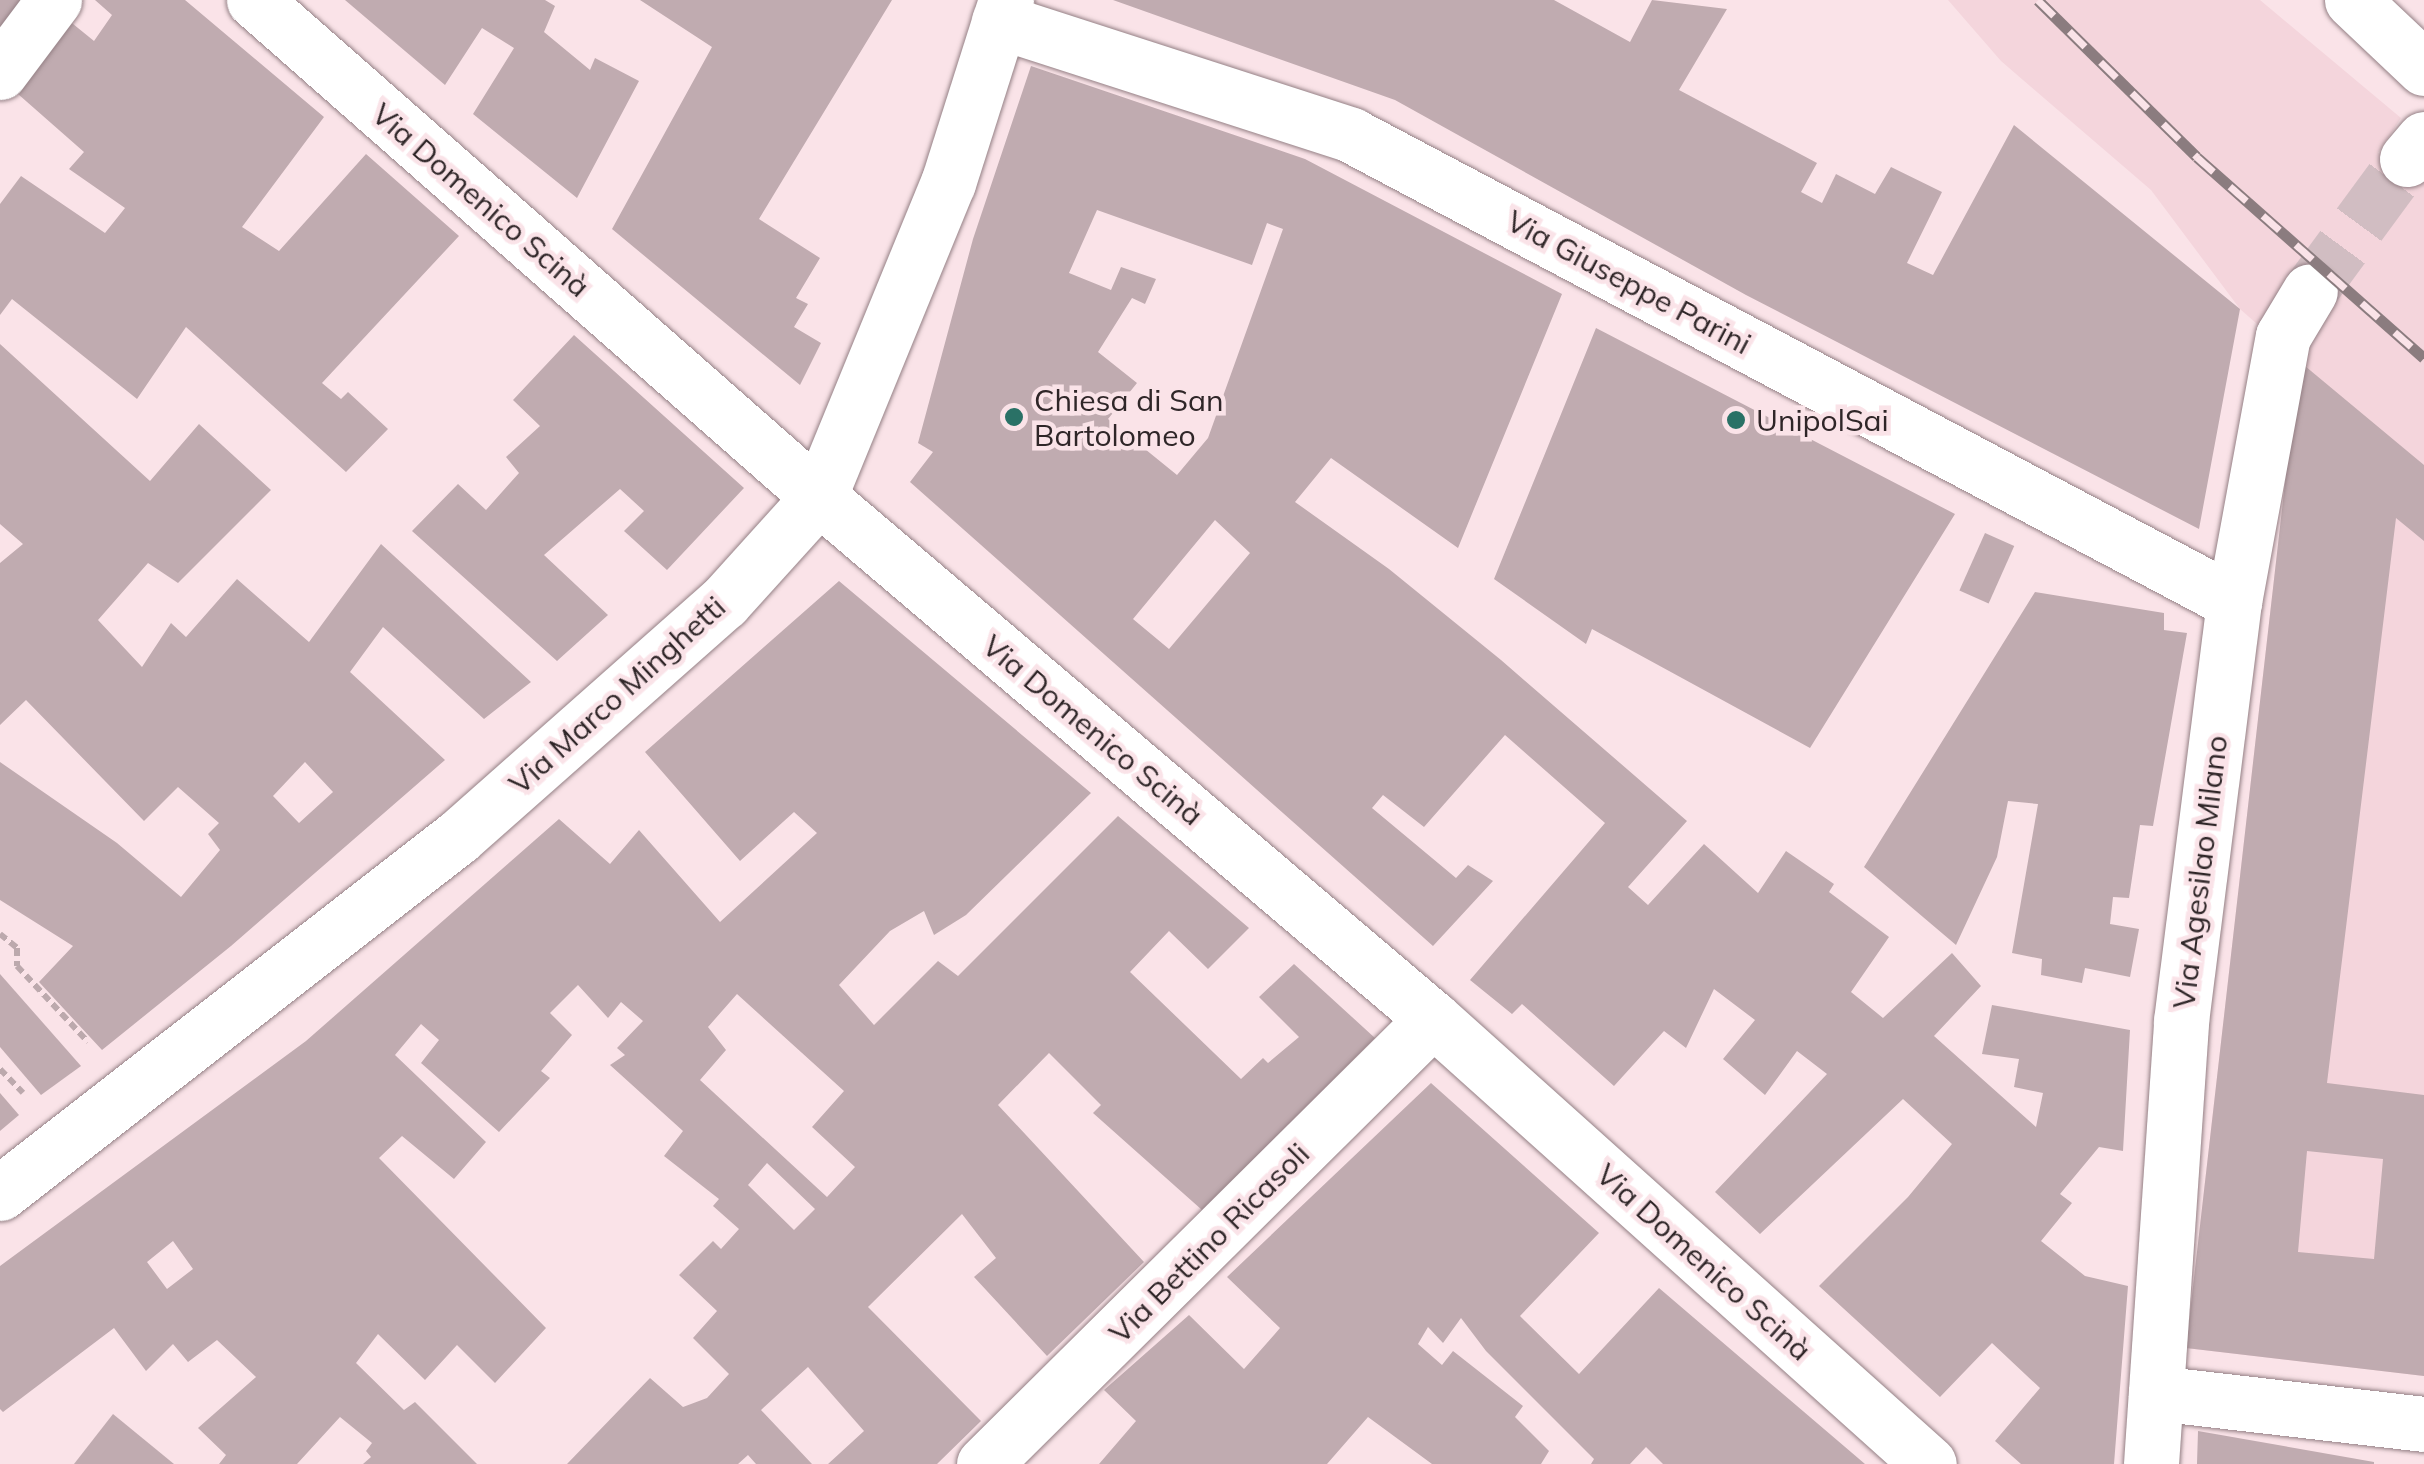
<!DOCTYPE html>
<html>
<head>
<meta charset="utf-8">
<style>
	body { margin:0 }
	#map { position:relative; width:2424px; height:1464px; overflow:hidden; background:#fae3e8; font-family:Mulish,sans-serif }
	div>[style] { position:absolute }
	.built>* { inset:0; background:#f4d5dc }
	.building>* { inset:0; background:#c0abb0; transform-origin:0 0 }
	.minor-tunnel>* { height:55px; margin-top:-27.5px; transform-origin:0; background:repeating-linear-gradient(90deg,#d1bdc2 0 55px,transparent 0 83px) }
	.path>* { height:6px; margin-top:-3px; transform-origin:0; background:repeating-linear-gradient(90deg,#bca9ad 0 8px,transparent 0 13px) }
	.roads { filter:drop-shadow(0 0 2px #948085) drop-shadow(0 0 2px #948085) }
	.minor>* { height:55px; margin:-27.5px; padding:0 27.5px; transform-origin:27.5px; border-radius:27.5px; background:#fff }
	.rail>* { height:11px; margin-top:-5.5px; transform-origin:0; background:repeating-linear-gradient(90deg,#fae3e8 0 22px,#8b7c7f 0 44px); box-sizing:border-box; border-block:2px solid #8b7c7f }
	.dots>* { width:28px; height:28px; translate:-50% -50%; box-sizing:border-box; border:5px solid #fae3e8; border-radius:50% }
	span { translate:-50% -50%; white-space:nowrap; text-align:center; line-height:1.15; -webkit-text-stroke:9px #fae3e8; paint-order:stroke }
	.street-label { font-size:30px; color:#2f2628 }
	.poi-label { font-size:30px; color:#2f2628 }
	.left { translate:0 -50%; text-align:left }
</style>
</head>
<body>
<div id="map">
	<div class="built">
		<i style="clip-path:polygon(1948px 0,2260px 0,2401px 118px,2378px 153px,2424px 171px,2424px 1376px,2186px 1348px,2299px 361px,2240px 309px,2151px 190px,2001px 61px)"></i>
	</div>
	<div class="building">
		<i style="clip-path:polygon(0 0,28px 0,0 34px)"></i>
		<i style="clip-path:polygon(95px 0,185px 0,324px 117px,242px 227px,279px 251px,366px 154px,459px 236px,322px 383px,341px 399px,348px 392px,388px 429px,346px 472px,186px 327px,137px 399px,12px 299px,0 315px,0 204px,21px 176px,105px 233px,125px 208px,69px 169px,84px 152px,10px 87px,62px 15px,94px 41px,112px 15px)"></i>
		<i style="clip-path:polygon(345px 0,545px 0,555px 6px,544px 32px,590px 70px,595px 58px,639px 81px,577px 198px,473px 114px,514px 48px,482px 28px,445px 85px)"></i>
		<i style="clip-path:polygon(640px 0,892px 0,759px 219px,820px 258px,796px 298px,808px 304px,794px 327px,821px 343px,800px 385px,612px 229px,712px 47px)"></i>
		<i style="clip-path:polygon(1113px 0,1554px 0,1630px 42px,1652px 0,1727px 9px,1679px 90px,1817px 163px,1801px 192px,1822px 203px,1836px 174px,1875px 194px,1891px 167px,1942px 192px,1907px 263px,1933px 275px,2014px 125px,2240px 309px,2199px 529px,1746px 295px,1395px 100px)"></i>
		<i style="clip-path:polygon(evenodd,1031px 66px,1305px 159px,1562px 294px,1458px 548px,1331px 458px,1295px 502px,1389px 569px,1501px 660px,1687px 821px,1628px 887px,1648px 905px,1704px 844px,1758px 893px,1786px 851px,1834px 884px,1829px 892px,1889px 937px,1851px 992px,1883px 1018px,1952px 953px,1981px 986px,1934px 1036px,2036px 1127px,2043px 1093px,2014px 1087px,2019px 1059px,1982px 1054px,1992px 1005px,2130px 1030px,2123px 1151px,2099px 1147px,2060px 1194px,2072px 1203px,2041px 1241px,2085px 1276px,2128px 1286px,2114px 1464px,2021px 1464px,1995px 1441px,2040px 1388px,1992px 1343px,1940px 1397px,1819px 1286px,1908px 1197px,1952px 1144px,1903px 1099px,1760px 1234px,1715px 1192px,1827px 1074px,1797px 1051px,1765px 1095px,1723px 1059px,1755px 1020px,1714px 989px,1686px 1048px,1664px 1031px,1614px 1086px,1522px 1004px,1512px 1014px,1470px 980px,1605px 823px,1505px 735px,1424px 827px,1383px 795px,1372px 808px,1456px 878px,1468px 865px,1493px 881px,1433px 946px,910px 482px,933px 452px,918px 443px,973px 239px,1031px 66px,1097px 210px,1252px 265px,1267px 223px,1283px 229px,1208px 438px,1177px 475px,1108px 419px,1137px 383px,1098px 352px,1132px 298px,1145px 304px,1156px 279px,1121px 267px,1111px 290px,1069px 273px,1097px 210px,1031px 66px,1215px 520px,1250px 553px,1169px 649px,1133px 619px,1215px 520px)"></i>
		<i style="clip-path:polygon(1596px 328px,1955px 514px,1810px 748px,1592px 629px,1586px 644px,1494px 579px)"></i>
		<i style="clip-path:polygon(574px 335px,744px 488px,667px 570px,624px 531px,644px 511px,620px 489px,544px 555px,608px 615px,557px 661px,412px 531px,458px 484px,486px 510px,519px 473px,506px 457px,540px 426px,513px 400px)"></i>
		<i style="clip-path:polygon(evenodd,0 344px,150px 481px,199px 424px,271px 490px,178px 583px,148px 563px,98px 620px,142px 667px,171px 623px,186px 637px,237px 579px,309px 642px,381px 544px,531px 682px,484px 719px,383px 627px,350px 672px,445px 760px,231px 946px,102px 1050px,39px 982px,73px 946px,0 900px,0 762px,117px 843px,181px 897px,220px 850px,208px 834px,219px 823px,178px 787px,144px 821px,26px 700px,0 725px,0 563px,23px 544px,0 524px,0 344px,305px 762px,333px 792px,299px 823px,273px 796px,305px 762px)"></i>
		<i style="clip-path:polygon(evenodd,2299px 361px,2424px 465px,2424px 541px,2396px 518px,2327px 1083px,2424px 1095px,2424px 1376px,2186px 1348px,2299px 361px,2307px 1151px,2383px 1159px,2374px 1259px,2298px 1252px,2307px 1151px)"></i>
		<i style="left:1985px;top:533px;width:32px;height:63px;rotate:24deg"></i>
		<i style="clip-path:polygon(evenodd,839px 581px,1091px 793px,966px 915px,934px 935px,924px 911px,890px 931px,839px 985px,874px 1025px,938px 961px,958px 976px,1118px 816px,1249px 928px,1208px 969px,1169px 931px,1130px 972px,1241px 1079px,1263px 1058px,1268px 1063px,1299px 1037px,1259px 997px,1294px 964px,1375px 1038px,1202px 1210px,1093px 1113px,1101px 1105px,1049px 1053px,998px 1105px,1144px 1262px,1047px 1356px,974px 1277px,996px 1258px,962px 1214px,868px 1307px,981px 1421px,937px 1464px,828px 1464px,864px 1431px,808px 1367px,761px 1410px,812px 1464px,756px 1464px,748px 1455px,738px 1464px,567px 1464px,650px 1378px,683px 1407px,707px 1398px,729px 1374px,693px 1338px,717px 1311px,679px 1275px,713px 1241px,721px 1249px,739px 1229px,713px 1206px,719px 1199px,664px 1156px,683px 1131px,610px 1065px,625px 1055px,617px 1048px,643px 1021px,621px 1002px,608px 1018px,578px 985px,550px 1013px,572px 1035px,541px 1071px,550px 1078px,499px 1132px,421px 1063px,439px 1040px,421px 1024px,395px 1055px,486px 1142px,454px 1179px,402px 1136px,379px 1158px,546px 1328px,495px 1383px,457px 1345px,425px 1380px,378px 1334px,356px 1363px,404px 1410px,415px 1402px,477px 1464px,363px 1464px,371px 1457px,366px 1451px,372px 1443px,340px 1417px,297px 1464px,219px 1464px,226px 1455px,198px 1428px,256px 1377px,217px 1340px,188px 1362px,173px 1344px,146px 1371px,114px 1328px,3px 1412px,0 1409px,0 1266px,306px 1041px,559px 819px,610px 864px,639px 830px,720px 922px,817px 833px,794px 812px,740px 861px,645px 752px,839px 581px,737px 994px,844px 1091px,812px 1127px,855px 1167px,827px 1197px,700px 1080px,726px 1050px,708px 1027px,737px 994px,839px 581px,767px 1163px,815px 1209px,794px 1230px,748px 1185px,767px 1163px,839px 581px,173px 1241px,193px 1269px,167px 1289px,147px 1262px,173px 1241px)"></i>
		<i style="clip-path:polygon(2035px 592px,2164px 613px,2164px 630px,2187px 633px,2153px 826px,2140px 825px,2129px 898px,2113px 897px,2110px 924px,2139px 929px,2130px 977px,2085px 968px,2082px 983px,2041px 975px,2042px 959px,2012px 953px,2038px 804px,2008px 801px,1997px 857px,1956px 945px,1864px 867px)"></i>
		<i style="clip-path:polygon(0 974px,81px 1066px,41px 1095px,0 1047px)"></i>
		<i style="clip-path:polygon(1431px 1083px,1599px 1233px,1520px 1316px,1579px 1374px,1659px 1288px,1865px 1464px,1663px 1464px,1646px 1447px,1630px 1464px,1591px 1464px,1594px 1459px,1486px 1351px,1461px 1318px,1443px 1343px,1428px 1327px,1418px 1344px,1442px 1365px,1453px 1351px,1523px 1406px,1515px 1417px,1549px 1451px,1541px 1464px,1432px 1464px,1368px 1417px,1327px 1464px,1099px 1464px,1136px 1421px,1104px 1390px,1189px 1315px,1244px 1369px,1274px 1335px,1280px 1328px,1227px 1277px)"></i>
		<i style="clip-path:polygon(0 1093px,19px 1115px,0 1131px)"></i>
		<i style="clip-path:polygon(113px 1414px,174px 1464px,74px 1464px)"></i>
		<i style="clip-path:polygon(2198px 1431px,2374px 1462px,2374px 1464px,2197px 1464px)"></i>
	</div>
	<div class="minor-tunnel">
		<i style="left:2310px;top:291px;width:164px;rotate:-53.7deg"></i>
	</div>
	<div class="path">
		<i style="left:0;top:934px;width:22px;rotate:39deg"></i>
		<i style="left:17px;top:948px;width:18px;rotate:90deg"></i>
		<i style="left:17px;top:966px;width:104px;rotate:46.9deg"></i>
		<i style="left:0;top:1069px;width:33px;rotate:46deg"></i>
	</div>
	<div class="roads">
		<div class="minor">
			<i style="left:254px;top:0;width:752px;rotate:41.34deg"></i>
			<i style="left:819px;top:497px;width:806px;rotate:40.37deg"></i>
			<i style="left:1433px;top:1019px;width:666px;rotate:41.9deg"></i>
			<i style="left:2352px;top:0;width:99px;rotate:43.4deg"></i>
			<i style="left:999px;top:21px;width:370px;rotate:17.9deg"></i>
			<i style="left:1351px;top:135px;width:999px;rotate:27.87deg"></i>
			<i style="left:0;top:72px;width:90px;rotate:-53.1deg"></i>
			<i style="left:2407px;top:159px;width:26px;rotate:-50deg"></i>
			<i style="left:0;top:1193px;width:580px;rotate:-37.86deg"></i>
			<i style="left:458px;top:837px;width:355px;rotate:-41.5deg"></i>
			<i style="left:724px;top:602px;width:142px;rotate:-47.9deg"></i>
			<i style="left:819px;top:497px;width:339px;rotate:-67.7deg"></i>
			<i style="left:948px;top:183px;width:192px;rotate:-72.4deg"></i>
			<i style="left:2156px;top:1393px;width:270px;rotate:6.6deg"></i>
			<i style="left:984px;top:1464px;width:632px;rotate:-44.74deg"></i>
			<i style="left:2151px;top:1464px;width:444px;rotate:-86.1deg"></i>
			<i style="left:2181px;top:1021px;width:422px;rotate:-82.8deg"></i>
			<i style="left:2234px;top:602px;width:270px;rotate:-79.6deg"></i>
			<i style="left:2283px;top:336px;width:52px;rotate:-59deg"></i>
		</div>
	</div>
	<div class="rail">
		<i style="left:2038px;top:0;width:223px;rotate:44.6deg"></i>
		<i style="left:2197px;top:157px;width:303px;rotate:41.5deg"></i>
	</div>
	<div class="dots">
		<i style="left:1014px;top:417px;background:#2a7166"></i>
		<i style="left:1736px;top:420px;background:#2a7166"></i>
	</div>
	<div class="street-label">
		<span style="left:481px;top:200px;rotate:41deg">Via Domenico Scinà</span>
		<span style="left:1629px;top:282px;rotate:28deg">Via Giuseppe Parini</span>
		<span style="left:617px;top:695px;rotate:-42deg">Via Marco Minghetti</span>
		<span style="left:1093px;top:730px;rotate:40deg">Via Domenico Scinà</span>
		<span style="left:2200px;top:872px;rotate:-83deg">Via Agesilao Milano</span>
		<span style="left:1209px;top:1243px;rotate:-45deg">Via Bettino Ricasoli</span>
		<span style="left:1704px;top:1262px;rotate:42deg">Via Domenico Scinà</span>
	</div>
	<div class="poi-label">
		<span class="left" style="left:1034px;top:417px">Chiesa di San<br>Bartolomeo</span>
		<span class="left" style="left:1756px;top:420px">UnipolSai</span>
	</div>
</div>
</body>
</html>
